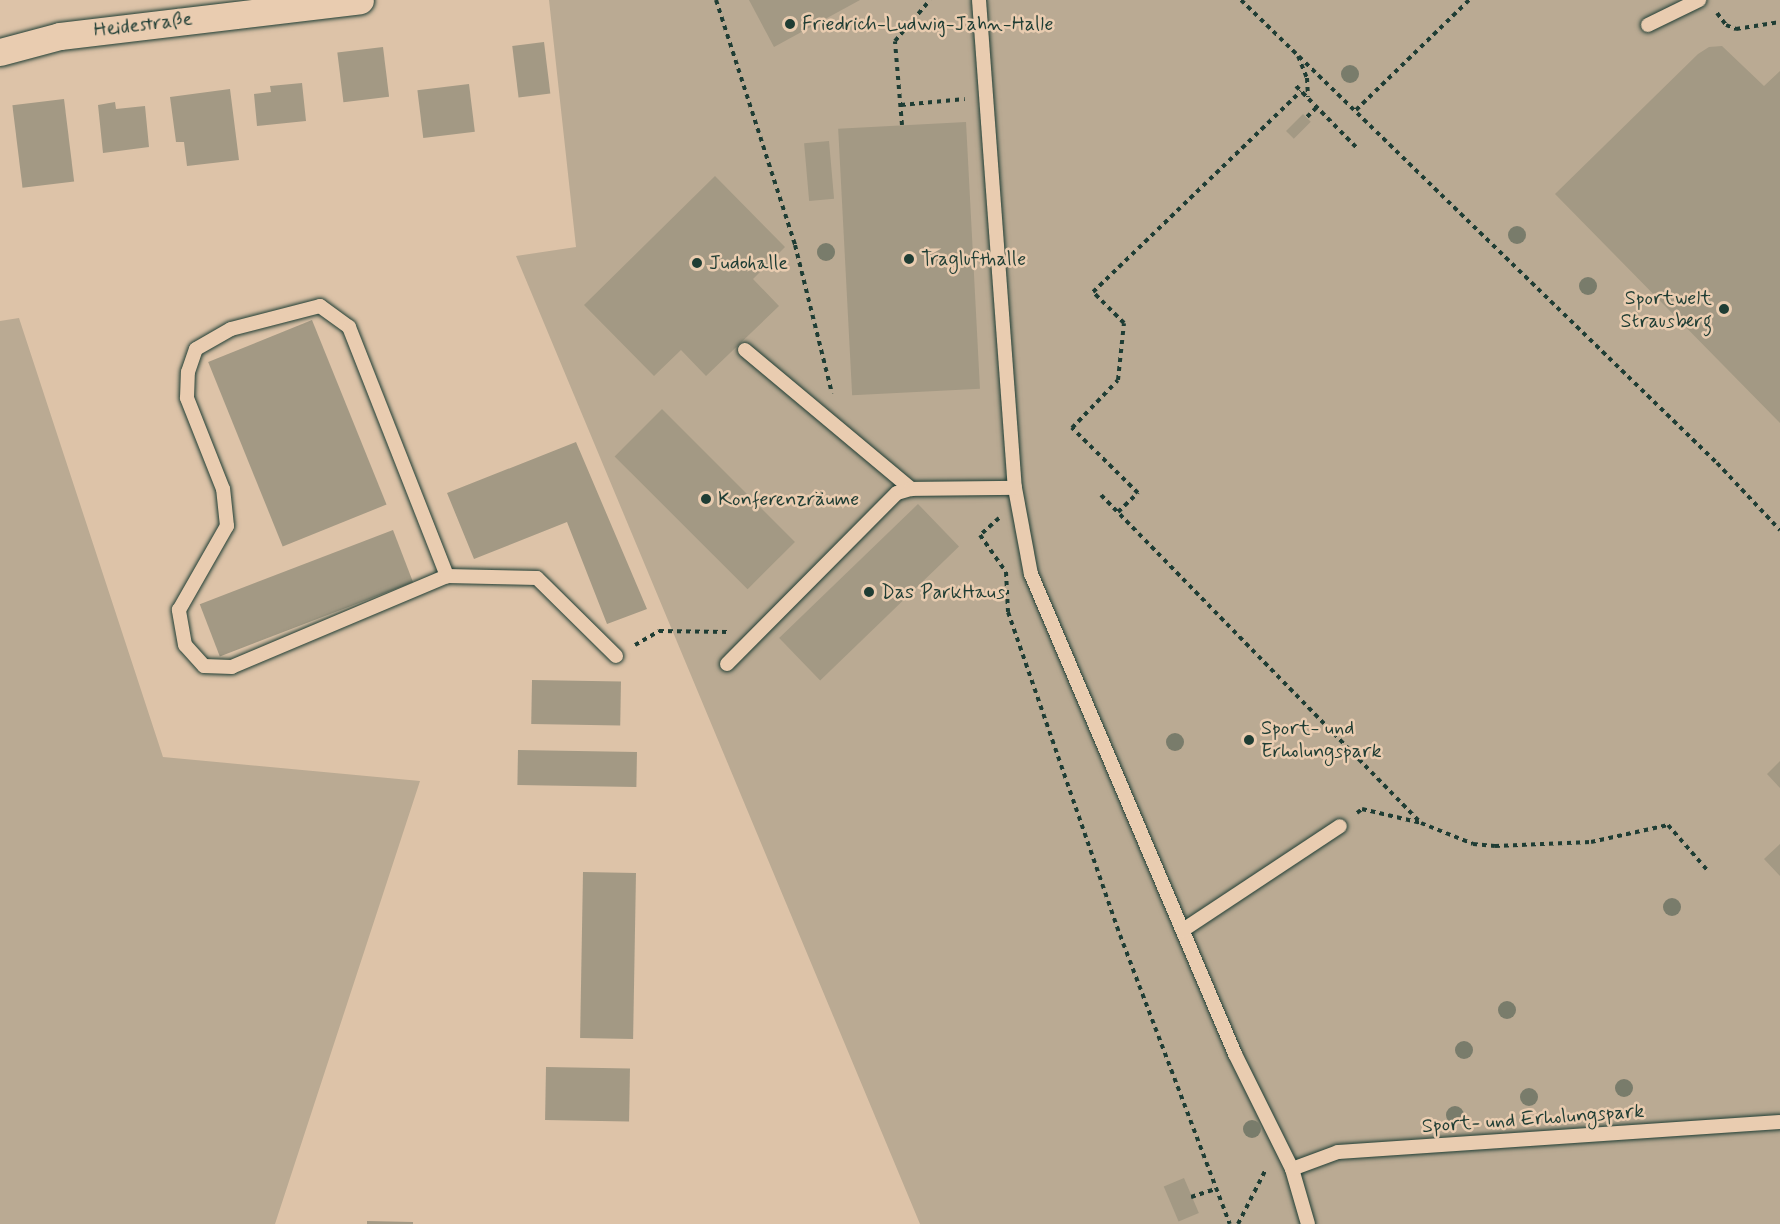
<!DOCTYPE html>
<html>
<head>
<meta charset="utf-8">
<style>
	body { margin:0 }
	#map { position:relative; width:1780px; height:1224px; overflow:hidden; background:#ddc3a8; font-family:Mynerve,sans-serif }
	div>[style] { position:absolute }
	.green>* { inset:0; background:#baaa93 }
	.building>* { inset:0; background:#a39984; transform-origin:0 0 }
	.path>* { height:4px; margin-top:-2px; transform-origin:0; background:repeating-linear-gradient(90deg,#1f3d34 0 4.5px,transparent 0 9px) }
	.roads { filter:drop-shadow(0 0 2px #1f3d34) drop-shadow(0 0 2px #1f3d34) }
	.lane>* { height:14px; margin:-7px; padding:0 7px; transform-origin:7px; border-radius:7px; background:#e9ccb0 }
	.street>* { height:27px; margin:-13.5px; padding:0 13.5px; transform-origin:13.5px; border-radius:13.5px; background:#e9ccb0 }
	.trees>* { width:18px; height:18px; margin:-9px; border-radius:50%; background:#797c6b }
	.dots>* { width:16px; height:16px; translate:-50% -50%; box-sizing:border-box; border:3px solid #e9ccb0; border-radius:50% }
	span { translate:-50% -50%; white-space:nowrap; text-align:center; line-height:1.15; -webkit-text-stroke:5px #e9ccb0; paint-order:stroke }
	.poi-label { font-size:20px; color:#1f3d34 }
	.left { translate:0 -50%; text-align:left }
	.right { translate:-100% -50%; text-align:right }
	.street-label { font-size:20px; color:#1f3d34 }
</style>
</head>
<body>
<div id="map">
	<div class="green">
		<i style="clip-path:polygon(549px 0,1780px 0,1780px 1224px,920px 1224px,516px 256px,576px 247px)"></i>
		<i style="clip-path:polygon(19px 318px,163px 757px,420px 781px,275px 1224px,0 1224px,0 321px)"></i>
	</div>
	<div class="building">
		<i style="clip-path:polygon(749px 0,860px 0,774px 47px)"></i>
		<i style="left:544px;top:42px;width:52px;height:32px;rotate:83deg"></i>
		<i style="clip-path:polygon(1722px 46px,1764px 86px,1780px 71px,1780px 423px,1555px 194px,1698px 54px,1709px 47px)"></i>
		<i style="left:383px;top:47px;width:50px;height:46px;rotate:83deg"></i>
		<i style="clip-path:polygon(302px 83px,306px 121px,257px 126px,254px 94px,271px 92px,270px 86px)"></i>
		<i style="left:469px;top:84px;width:48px;height:52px;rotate:83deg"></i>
		<i style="clip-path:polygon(230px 89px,239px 160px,187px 166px,184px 142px,176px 142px,170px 97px)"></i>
		<i style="left:64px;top:99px;width:83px;height:52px;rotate:83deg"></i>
		<i style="clip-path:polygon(115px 102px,116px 109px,145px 106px,149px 147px,103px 153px,98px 105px)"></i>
		<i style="left:1303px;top:114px;width:11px;height:24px;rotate:45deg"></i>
		<i style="left:966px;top:122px;width:267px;height:128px;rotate:87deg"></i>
		<i style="left:829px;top:141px;width:58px;height:25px;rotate:85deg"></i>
		<i style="clip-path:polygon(715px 176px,785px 247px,753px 279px,779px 306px,706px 376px,681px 350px,654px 376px,584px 305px)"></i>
		<i style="left:312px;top:320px;width:199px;height:112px;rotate:68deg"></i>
		<i style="left:662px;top:409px;width:188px;height:67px;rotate:45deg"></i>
		<i style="clip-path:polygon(576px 442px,647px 609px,607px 624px,567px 522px,474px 559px,447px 493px)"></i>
		<i style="left:918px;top:504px;width:59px;height:193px;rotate:46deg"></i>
		<i style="left:393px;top:530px;width:56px;height:207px;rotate:69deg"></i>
		<i style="left:532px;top:680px;width:89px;height:44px;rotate:1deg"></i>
		<i style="left:518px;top:750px;width:119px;height:35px;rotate:1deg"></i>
		<i style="clip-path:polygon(1780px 761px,1780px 788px,1767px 774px)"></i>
		<i style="clip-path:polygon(1780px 844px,1780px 876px,1764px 859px)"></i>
		<i style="left:583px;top:872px;width:53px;height:166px;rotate:1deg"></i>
		<i style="left:546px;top:1067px;width:84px;height:53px;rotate:1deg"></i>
		<i style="left:1184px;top:1178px;width:38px;height:22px;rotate:67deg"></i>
		<i style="clip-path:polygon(367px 1221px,413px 1222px,413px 1224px,367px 1224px)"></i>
	</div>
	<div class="path">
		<i style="left:716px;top:0;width:257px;rotate:72.1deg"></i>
		<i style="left:795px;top:245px;width:153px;rotate:76deg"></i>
		<i style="left:1241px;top:0;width:664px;rotate:44.21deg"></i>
		<i style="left:1717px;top:463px;width:92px;rotate:46.8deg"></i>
		<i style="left:1717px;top:13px;width:15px;rotate:53deg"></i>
		<i style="left:1726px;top:25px;width:11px;rotate:22deg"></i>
		<i style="left:1736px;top:29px;width:45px;rotate:-9deg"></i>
		<i style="left:1298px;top:56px;width:24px;rotate:68deg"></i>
		<i style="left:1307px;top:78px;width:19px;rotate:87deg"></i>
		<i style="left:1296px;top:86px;width:88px;rotate:45.5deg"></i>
		<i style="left:901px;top:105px;width:64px;rotate:-5.4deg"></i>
		<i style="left:1356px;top:110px;width:158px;rotate:-44.2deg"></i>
		<i style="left:1307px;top:117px;width:14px;rotate:-45deg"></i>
		<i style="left:902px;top:125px;width:84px;rotate:-94.8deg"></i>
		<i style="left:895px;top:41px;width:54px;rotate:-49.5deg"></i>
		<i style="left:1101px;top:495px;width:458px;rotate:45.7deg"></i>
		<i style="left:1118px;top:512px;width:28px;rotate:-44deg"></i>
		<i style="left:1138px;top:493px;width:93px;rotate:-135.4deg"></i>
		<i style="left:1072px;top:428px;width:66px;rotate:-46.2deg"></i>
		<i style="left:1118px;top:380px;width:57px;rotate:-84deg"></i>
		<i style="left:1124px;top:323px;width:44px;rotate:-135deg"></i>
		<i style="left:1093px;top:292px;width:289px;rotate:-44deg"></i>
		<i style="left:999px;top:518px;width:25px;rotate:138deg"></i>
		<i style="left:980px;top:535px;width:45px;rotate:54.9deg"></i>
		<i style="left:1006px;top:572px;width:40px;rotate:87.1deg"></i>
		<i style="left:1008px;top:612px;width:342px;rotate:70.9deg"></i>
		<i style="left:1120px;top:935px;width:309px;rotate:69.2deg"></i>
		<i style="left:635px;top:645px;width:28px;rotate:-30deg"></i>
		<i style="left:659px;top:631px;width:69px;rotate:0.8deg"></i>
		<i style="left:1357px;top:813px;width:6px;rotate:-39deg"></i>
		<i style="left:1362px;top:809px;width:61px;rotate:13.3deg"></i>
		<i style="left:1421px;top:823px;width:56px;rotate:22deg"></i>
		<i style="left:1473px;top:844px;width:22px;rotate:5deg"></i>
		<i style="left:1495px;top:846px;width:96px;rotate:-2.4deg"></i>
		<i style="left:1591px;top:842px;width:79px;rotate:-12.4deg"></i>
		<i style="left:1668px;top:825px;width:61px;rotate:49deg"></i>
		<i style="left:1191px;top:1197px;width:25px;rotate:-18deg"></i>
		<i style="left:1238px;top:1224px;width:62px;rotate:-63deg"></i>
	</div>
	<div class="roads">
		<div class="lane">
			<i style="left:979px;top:0;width:489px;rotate:85.8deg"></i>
			<i style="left:1015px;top:488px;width:87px;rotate:79.5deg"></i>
			<i style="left:1031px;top:574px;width:522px;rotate:66.97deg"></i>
			<i style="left:1235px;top:1054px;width:128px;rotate:63.6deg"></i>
			<i style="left:1648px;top:25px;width:57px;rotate:-26.1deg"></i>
			<i style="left:745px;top:350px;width:217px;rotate:39.9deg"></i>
			<i style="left:447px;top:576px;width:233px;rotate:157.1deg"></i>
			<i style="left:232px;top:667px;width:28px;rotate:-178deg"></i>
			<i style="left:204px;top:666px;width:28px;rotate:-132deg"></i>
			<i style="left:185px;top:645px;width:36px;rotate:-100deg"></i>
			<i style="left:179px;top:610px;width:97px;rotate:-60.3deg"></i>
			<i style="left:227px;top:526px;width:37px;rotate:-96deg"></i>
			<i style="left:223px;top:489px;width:98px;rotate:-111.6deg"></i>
			<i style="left:187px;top:398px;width:26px;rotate:-88deg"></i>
			<i style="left:188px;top:372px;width:24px;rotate:-71deg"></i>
			<i style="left:196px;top:349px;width:40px;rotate:-29.7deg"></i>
			<i style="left:231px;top:329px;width:92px;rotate:-14.5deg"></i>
			<i style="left:320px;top:306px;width:36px;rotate:36deg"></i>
			<i style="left:349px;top:327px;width:268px;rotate:68.5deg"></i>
			<i style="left:447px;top:576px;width:90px;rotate:1.3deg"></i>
			<i style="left:537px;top:578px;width:111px;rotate:44.6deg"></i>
			<i style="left:727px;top:664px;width:241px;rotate:-45.2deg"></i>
			<i style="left:897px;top:493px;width:15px;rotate:-16deg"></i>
			<i style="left:911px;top:489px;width:104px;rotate:-0.6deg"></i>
			<i style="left:1183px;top:930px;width:188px;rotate:-33.5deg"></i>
			<i style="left:1308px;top:1224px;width:57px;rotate:-106.2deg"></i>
			<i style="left:1292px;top:1169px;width:49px;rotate:-20.3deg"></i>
			<i style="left:1338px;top:1152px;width:443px;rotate:-3.9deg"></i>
		</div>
		<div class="street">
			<i style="left:0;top:52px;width:62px;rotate:-14.9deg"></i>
			<i style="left:60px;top:36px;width:302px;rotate:-6.8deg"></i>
		</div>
	</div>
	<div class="trees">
		<i style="left:1350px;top:74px"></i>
		<i style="left:1517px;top:235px"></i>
		<i style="left:826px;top:252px"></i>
		<i style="left:1588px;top:286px"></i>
		<i style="left:1175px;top:742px"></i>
		<i style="left:1672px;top:907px"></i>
		<i style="left:1507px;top:1010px"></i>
		<i style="left:1464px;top:1050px"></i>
		<i style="left:1624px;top:1088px"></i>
		<i style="left:1529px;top:1097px"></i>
		<i style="left:1455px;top:1115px"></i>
		<i style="left:1252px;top:1129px"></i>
	</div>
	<div class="dots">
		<i style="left:790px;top:24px;background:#1f3d34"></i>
		<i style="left:909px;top:259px;background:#1f3d34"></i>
		<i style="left:697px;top:263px;background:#1f3d34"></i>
		<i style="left:1724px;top:309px;background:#1f3d34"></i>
		<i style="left:706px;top:499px;background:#1f3d34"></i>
		<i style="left:869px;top:592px;background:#1f3d34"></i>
		<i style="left:1249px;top:740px;background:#1f3d34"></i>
	</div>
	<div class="poi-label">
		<span class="left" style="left:802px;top:24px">Friedrich-Ludwig-Jahn-Halle</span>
		<span class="left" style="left:921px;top:259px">Traglufthalle</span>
		<span class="left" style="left:709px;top:263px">Judohalle</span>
		<span class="right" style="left:1712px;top:310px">Sportwelt<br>Strausberg</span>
		<span class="left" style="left:718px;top:499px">Konferenzräume</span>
		<span class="left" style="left:881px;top:592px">Das ParkHaus</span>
		<span class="left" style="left:1261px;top:740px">Sport- und<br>Erholungspark</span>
	</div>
	<div class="street-label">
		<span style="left:143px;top:25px;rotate:-7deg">Heidestraße</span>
		<span style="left:1533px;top:1119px;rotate:-4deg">Sport- und Erholungspark</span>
	</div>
</div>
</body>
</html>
